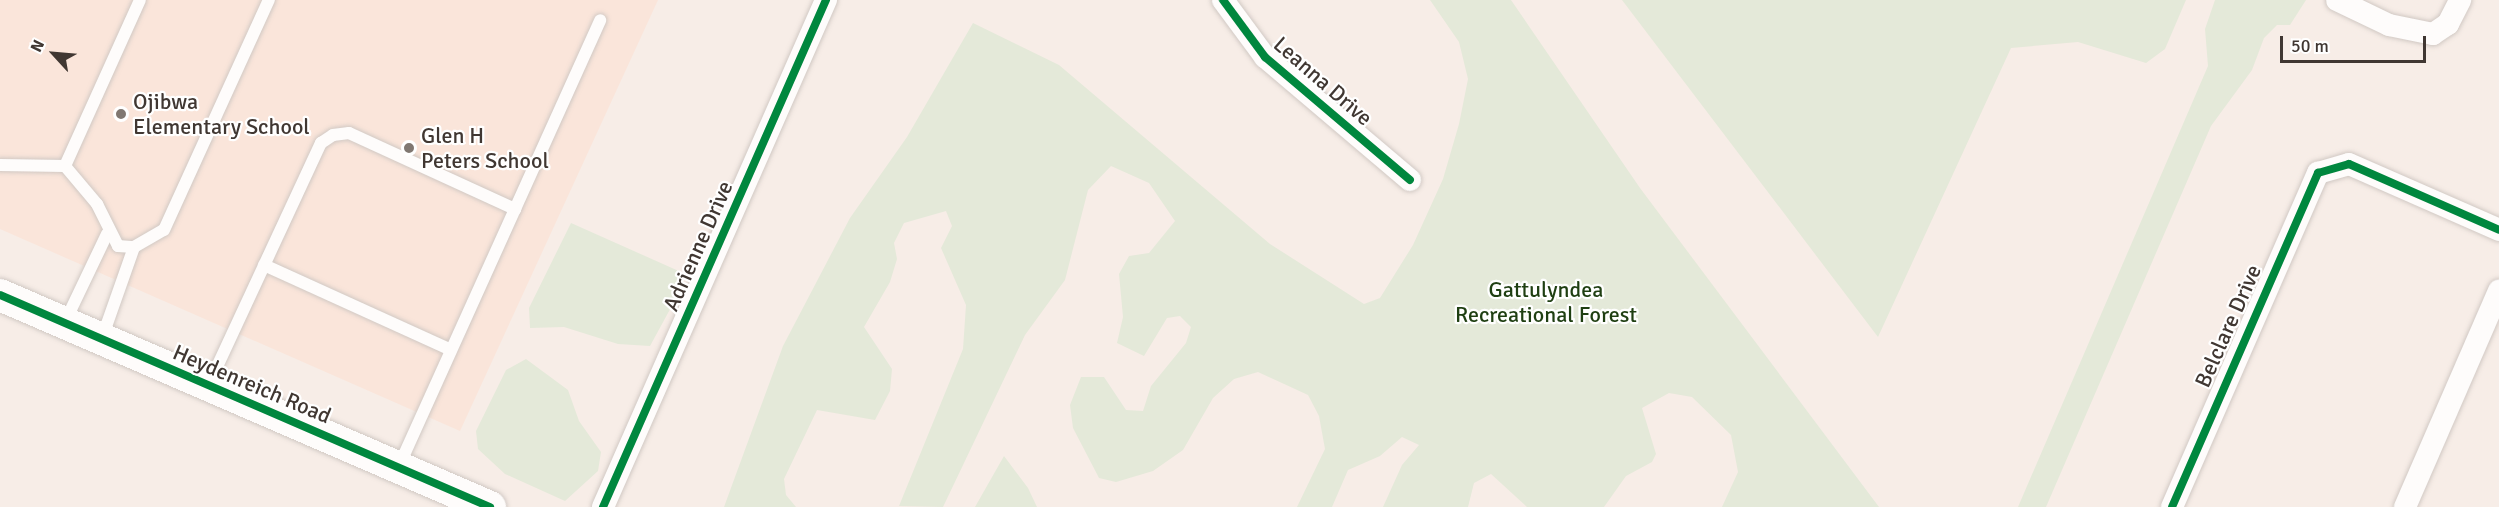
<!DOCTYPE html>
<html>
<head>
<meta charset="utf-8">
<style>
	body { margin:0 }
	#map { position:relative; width:2499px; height:507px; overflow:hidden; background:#f7ede7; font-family:Signika,sans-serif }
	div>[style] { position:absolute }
	.built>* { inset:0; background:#fae5da }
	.green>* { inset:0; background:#e4e9d9 }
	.roads { filter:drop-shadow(0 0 2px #d1c9c4) drop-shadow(0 0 2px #d1c9c4) }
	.lane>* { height:12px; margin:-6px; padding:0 6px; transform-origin:6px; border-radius:6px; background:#fefcfb }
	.street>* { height:22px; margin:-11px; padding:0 11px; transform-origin:11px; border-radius:11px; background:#fefcfb }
	.secondary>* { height:32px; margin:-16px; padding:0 16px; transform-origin:16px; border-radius:16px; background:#fefcfb }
	.cycleway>* { height:8px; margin:-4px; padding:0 4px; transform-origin:4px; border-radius:4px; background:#00873e }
	.dots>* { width:16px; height:16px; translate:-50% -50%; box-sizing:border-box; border:3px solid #fff; border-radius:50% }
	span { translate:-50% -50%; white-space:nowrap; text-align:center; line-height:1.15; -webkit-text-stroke:4.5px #fff; paint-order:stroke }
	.street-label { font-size:22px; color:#403732 }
	.poi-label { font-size:22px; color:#403732 }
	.left { translate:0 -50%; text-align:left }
	.park-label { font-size:22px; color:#1f3f12 }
	.north { position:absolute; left:24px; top:24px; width:60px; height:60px; -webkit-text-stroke:4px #fff; paint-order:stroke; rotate:296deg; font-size:16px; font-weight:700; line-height:24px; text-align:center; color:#403732 }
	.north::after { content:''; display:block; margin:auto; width:21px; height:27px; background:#403732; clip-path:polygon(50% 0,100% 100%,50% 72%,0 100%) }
	.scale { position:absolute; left:2280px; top:36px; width:146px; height:27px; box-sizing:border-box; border:3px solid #403732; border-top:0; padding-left:8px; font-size:18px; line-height:21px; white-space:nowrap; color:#403732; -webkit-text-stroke:4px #fff; paint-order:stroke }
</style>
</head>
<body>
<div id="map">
	<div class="built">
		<i style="clip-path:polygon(0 0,658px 0,460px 431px,0 229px)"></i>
	</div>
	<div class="green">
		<i style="clip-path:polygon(1430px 0,1511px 0,1640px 188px,1879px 507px,1722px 507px,1738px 472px,1731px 435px,1692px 397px,1669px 393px,1642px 408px,1656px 454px,1652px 462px,1626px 476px,1604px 507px,1527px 507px,1491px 474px,1474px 483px,1468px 507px,1383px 507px,1402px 465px,1419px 445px,1402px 437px,1380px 456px,1348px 470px,1332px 507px,1297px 507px,1325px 449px,1319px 416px,1308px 395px,1258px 372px,1234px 379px,1213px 398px,1183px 450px,1153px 471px,1116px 482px,1099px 478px,1073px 428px,1070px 405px,1081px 377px,1104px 377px,1126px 410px,1143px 411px,1151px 386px,1186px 343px,1191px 327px,1180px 316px,1167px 318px,1144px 356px,1117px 343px,1123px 317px,1119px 274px,1129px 256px,1149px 253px,1175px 221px,1149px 183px,1111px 166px,1088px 190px,1065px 280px,1025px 335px,943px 507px,899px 506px,963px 349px,966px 305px,941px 248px,952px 226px,946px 211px,904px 223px,894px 243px,897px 259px,890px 282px,864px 327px,892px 369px,890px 391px,875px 420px,817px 410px,784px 479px,786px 495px,796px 507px,724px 507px,783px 346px,850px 218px,907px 137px,973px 23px,1059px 65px,1270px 244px,1364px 304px,1380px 298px,1413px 245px,1443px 179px,1459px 124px,1468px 79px,1459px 42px)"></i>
		<i style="clip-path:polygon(1622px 0,2186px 0,2165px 49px,2146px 63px,2078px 42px,2011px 48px,1878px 337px)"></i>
		<i style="clip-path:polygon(2215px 0,2306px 0,2290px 25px,2277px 25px,2264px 38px,2252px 70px,2211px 126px,2046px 507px,2018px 507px,2208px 66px,2205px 29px)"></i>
		<i style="clip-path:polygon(571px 223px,681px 272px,674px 302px,650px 346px,618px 344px,564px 327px,530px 328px,529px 308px)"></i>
		<i style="clip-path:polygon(526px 359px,568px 390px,579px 421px,601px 452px,598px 471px,565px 501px,505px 474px,478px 449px,476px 431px,506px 370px)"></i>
		<i style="clip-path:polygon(1004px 456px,1028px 488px,1037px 507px,975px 507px)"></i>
	</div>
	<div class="roads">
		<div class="lane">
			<i style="left:0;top:165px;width:65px;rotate:0.9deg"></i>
			<i style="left:65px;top:166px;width:50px;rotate:49.9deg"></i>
			<i style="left:97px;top:204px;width:47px;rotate:63.4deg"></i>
			<i style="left:118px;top:246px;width:16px;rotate:4deg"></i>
			<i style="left:134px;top:247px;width:34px;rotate:-30deg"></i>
			<i style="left:164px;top:230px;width:253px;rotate:-65.5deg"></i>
			<i style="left:65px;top:166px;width:182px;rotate:-65.7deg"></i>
			<i style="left:264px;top:265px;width:205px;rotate:24.4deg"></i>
			<i style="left:65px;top:322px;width:98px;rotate:-64.5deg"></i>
			<i style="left:102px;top:338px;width:96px;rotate:-70.6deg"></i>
			<i style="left:209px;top:384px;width:266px;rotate:-65.1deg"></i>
			<i style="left:321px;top:143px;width:14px;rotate:-34deg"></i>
			<i style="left:333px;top:135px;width:16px;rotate:-7deg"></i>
			<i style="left:349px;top:133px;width:183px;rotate:24.6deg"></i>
			<i style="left:399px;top:466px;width:489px;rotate:-65.7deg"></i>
		</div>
		<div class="street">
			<i style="left:1223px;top:0;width:71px;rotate:53.6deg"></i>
			<i style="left:1265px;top:57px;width:190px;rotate:40.3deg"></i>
			<i style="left:2337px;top:0;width:58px;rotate:25.7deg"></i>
			<i style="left:2389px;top:25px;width:45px;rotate:11.6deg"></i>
			<i style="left:2433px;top:34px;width:18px;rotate:-34deg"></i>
			<i style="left:2448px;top:24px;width:27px;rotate:-63deg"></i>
			<i style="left:603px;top:507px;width:554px;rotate:-66.26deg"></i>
			<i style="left:2172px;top:507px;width:365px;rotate:-66.4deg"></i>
			<i style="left:2318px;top:173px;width:32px;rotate:-16deg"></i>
			<i style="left:2349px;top:164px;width:164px;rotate:23.7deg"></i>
			<i style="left:2405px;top:507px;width:236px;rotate:-66.5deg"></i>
		</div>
		<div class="secondary">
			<i style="left:0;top:295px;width:534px;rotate:23.4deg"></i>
		</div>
	</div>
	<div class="cycleway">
		<i style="left:1223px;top:0;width:71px;rotate:53.6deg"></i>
		<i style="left:1265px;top:57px;width:190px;rotate:40.3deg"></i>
		<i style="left:0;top:295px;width:534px;rotate:23.4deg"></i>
		<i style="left:603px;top:507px;width:554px;rotate:-66.26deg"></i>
		<i style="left:2172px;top:507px;width:365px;rotate:-66.4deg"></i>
		<i style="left:2318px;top:173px;width:32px;rotate:-16deg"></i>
		<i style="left:2349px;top:164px;width:164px;rotate:23.7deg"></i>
	</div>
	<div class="dots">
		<i style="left:121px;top:114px;background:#807771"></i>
		<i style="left:409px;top:148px;background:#807771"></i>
	</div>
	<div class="street-label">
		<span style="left:1323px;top:81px;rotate:41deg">Leanna Drive</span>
		<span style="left:698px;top:246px;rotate:-66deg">Adrienne Drive</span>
		<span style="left:2228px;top:326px;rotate:-66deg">Belclare Drive</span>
		<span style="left:252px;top:384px;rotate:23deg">Heydenreich Road</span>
	</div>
	<div class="poi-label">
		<span class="left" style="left:133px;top:114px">Ojibwa<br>Elementary School</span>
		<span class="left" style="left:421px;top:148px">Glen H<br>Peters School</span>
	</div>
	<div class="park-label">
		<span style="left:1546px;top:302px">Gattulyndea<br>Recreational Forest</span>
	</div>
	<div class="north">N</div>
	<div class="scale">50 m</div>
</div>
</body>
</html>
